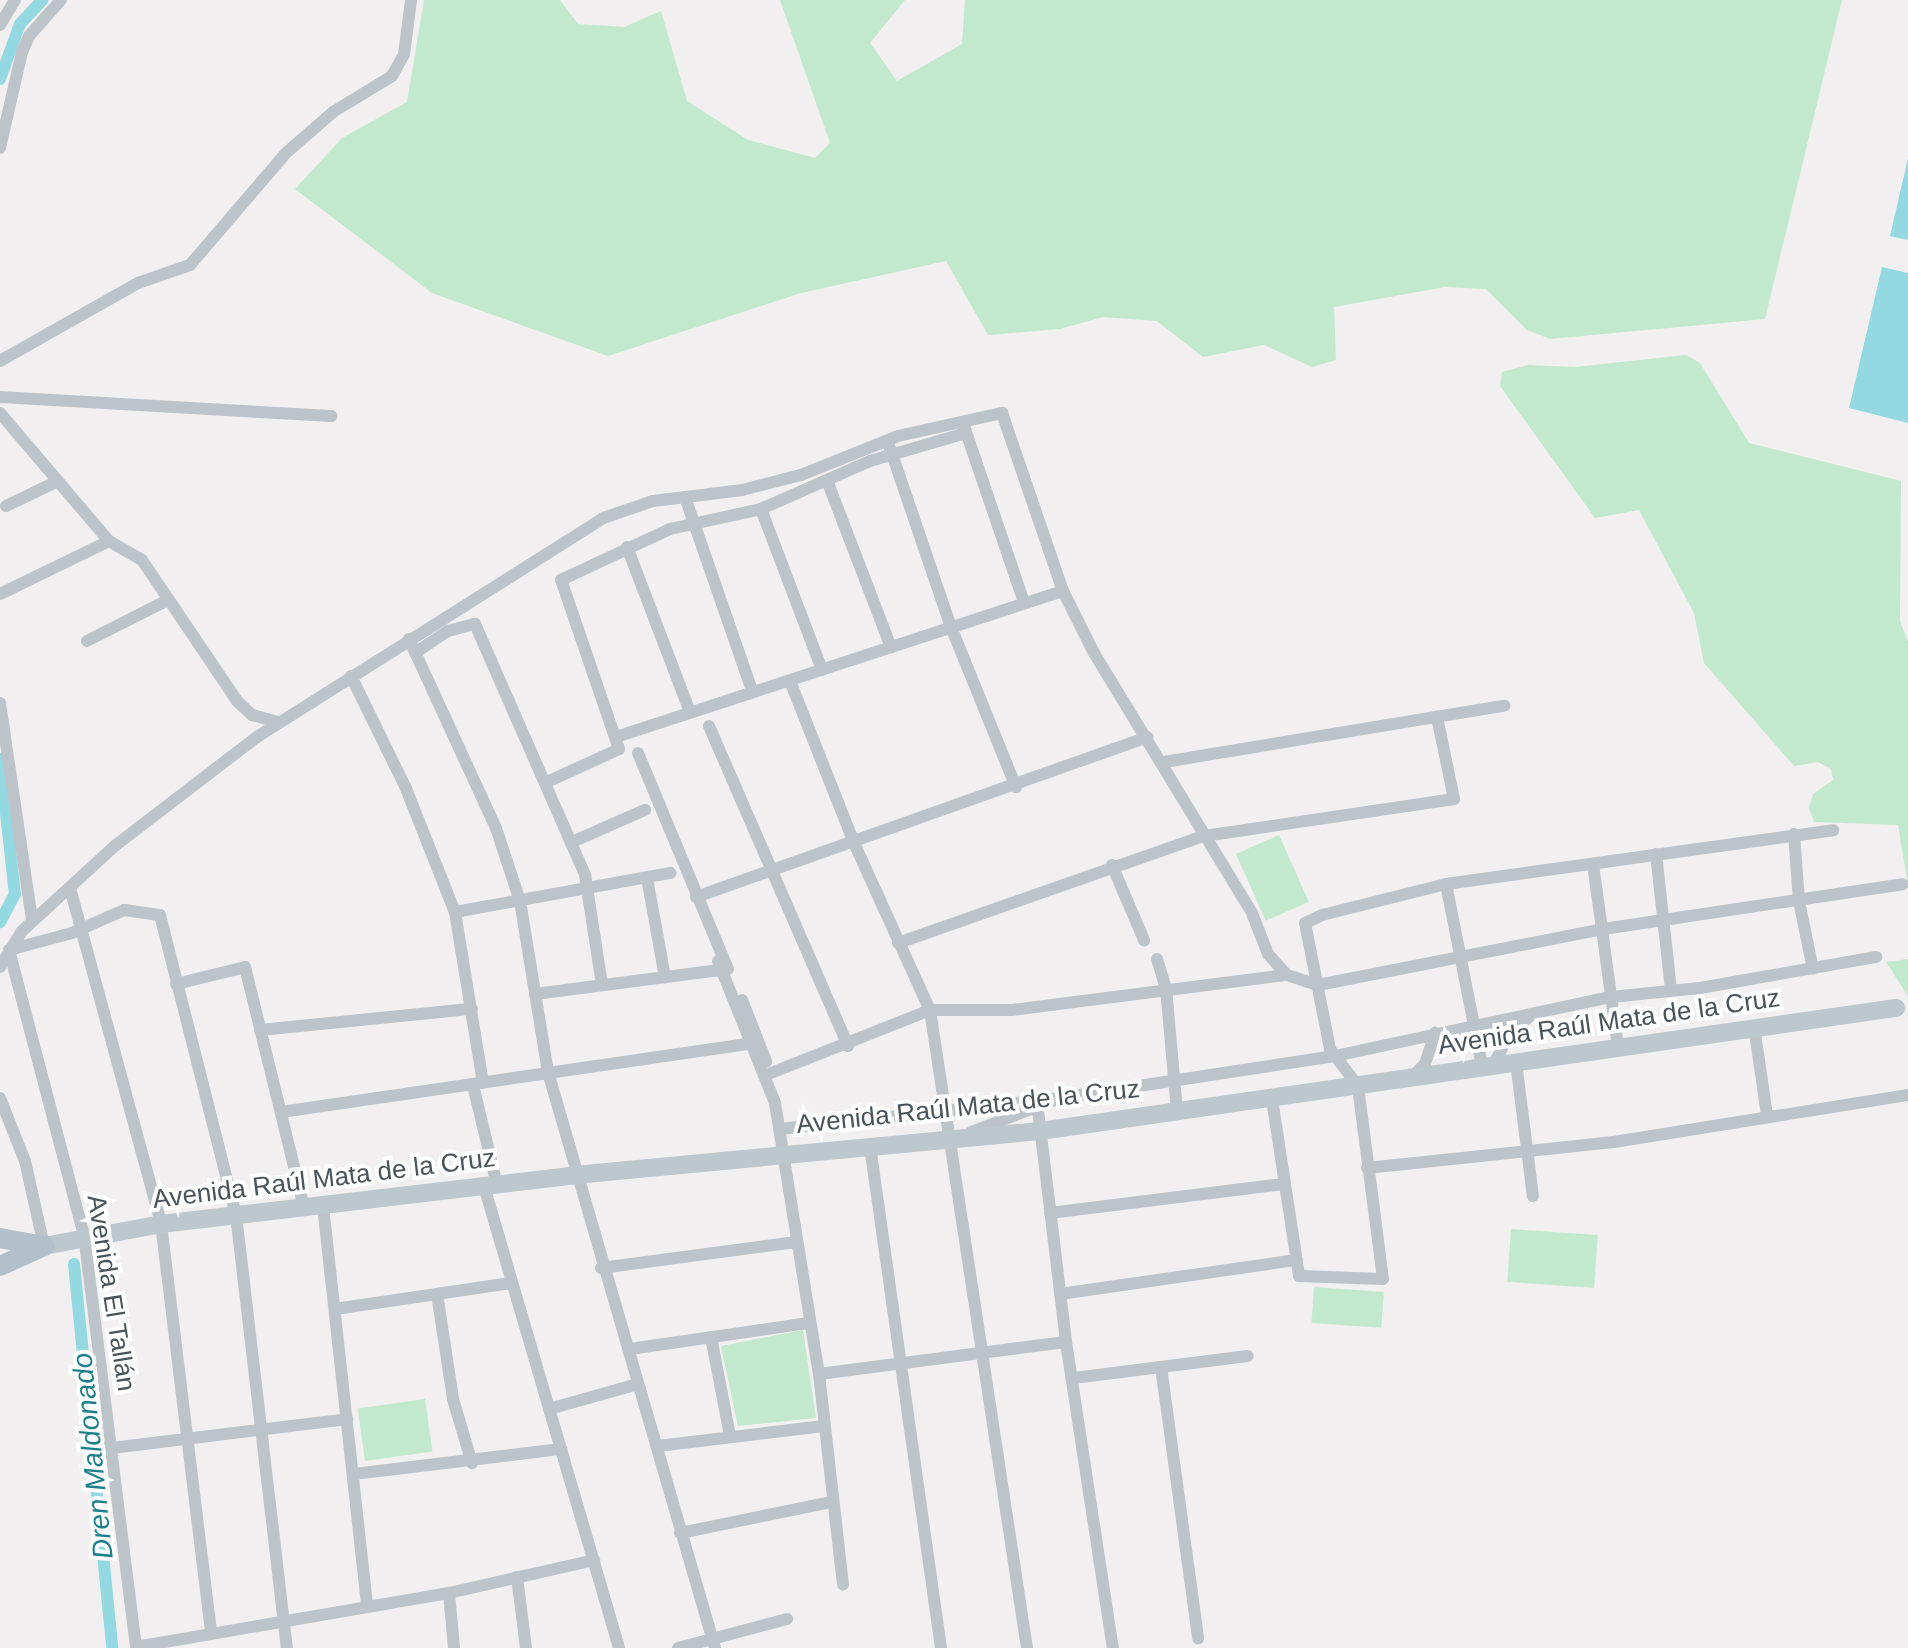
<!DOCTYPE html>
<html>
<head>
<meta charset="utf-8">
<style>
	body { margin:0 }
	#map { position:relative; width:1908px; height:1648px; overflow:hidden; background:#f1efef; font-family:Arial,sans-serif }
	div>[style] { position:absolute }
	.green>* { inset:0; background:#c2e9cd; transform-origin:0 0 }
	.water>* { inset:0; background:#94d9e1 }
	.canal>* { height:12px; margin:-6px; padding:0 6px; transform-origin:6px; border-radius:6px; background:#94d9e1 }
	.street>* { height:12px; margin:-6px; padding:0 6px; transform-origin:6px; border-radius:6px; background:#bcc4ca }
	.secondary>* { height:18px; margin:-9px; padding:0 9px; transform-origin:9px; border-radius:9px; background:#bcc7ce }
	.primary>* { height:20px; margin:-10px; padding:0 10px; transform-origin:10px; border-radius:10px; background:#b1c0ca }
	span { translate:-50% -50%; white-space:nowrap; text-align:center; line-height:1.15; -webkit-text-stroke:8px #fff; paint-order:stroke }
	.street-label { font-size:26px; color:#49535a }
	.water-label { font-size:28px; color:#1c7f8a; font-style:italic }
</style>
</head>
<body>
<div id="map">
	<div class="green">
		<i style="clip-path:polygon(424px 0,560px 0,578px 24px,624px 27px,661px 11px,687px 101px,748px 140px,815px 158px,830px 143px,780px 0,905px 0,870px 43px,897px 81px,962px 44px,965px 0,1842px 0,1765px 319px,1550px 339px,1527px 330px,1486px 289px,1445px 287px,1334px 307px,1336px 360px,1312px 367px,1264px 345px,1203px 357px,1157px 321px,1103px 317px,1060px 329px,988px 335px,946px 261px,801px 293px,608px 356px,432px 293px,295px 189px,342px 138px,407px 102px)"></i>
		<i style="clip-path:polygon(1686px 355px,1700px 363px,1749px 443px,1901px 481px,1900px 621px,1908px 642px,1908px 885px,1898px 825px,1814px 822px,1809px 808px,1813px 794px,1833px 780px,1831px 769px,1818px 762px,1794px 766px,1704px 663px,1694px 613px,1639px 510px,1595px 518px,1500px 386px,1502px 372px,1528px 365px,1575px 367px)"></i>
		<i style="left:1279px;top:835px;width:73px;height:47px;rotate:66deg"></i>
		<i style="clip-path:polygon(1908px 959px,1908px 996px,1886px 962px)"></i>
		<i style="left:1511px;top:1229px;width:87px;height:53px;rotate:4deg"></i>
		<i style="left:1314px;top:1287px;width:70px;height:36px;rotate:4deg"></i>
		<i style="clip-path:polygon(803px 1330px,816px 1418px,738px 1426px,721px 1346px)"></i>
		<i style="left:425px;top:1399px;width:53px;height:68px;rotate:82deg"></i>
	</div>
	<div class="water">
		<i style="clip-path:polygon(1908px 158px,1908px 240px,1890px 236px)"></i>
		<i style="clip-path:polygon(1882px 267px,1908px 273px,1908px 423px,1849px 408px)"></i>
	</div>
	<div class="canal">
		<i style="left:0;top:79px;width:59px;rotate:-70deg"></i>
		<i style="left:20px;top:24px;width:33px;rotate:-47deg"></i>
		<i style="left:0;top:759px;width:136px;rotate:83.7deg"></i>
		<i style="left:15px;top:894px;width:32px;rotate:118deg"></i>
		<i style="left:74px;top:1264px;width:386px;rotate:84.3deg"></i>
	</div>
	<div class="street">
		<i style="left:0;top:25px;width:29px;rotate:-59deg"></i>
		<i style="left:0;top:148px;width:98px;rotate:-77.1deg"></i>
		<i style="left:22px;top:52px;width:17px;rotate:-66deg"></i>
		<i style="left:29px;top:36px;width:48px;rotate:-48.4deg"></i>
		<i style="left:0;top:361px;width:159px;rotate:-29.5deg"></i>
		<i style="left:138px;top:283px;width:55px;rotate:-19.1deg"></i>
		<i style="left:190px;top:265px;width:148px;rotate:-49.4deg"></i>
		<i style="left:286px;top:153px;width:62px;rotate:-41.1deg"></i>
		<i style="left:333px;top:112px;width:69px;rotate:-31.4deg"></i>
		<i style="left:392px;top:76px;width:25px;rotate:-61deg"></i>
		<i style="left:404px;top:54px;width:54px;rotate:-82.6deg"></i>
		<i style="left:0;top:397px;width:332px;rotate:3.3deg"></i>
		<i style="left:0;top:413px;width:168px;rotate:49.6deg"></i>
		<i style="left:109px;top:541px;width:38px;rotate:30deg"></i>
		<i style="left:142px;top:560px;width:170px;rotate:56deg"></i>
		<i style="left:237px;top:701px;width:21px;rotate:43deg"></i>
		<i style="left:252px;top:715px;width:28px;rotate:15deg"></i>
		<i style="left:964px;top:426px;width:186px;rotate:71.2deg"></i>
		<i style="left:890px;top:448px;width:189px;rotate:71.2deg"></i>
		<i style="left:951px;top:627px;width:173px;rotate:67.9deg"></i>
		<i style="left:828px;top:483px;width:176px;rotate:69deg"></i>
		<i style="left:685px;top:497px;width:204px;rotate:70.9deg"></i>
		<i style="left:6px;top:506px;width:55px;rotate:-25.6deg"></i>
		<i style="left:761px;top:509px;width:172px;rotate:69.2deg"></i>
		<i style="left:627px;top:547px;width:177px;rotate:69.1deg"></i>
		<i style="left:0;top:594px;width:121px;rotate:-25.9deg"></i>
		<i style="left:409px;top:639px;width:208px;rotate:65.3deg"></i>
		<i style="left:496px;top:828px;width:77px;rotate:71.8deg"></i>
		<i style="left:520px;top:901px;width:173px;rotate:80.7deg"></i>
		<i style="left:548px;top:1072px;width:600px;rotate:73.83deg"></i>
		<i style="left:87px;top:641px;width:91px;rotate:-26.8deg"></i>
		<i style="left:415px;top:653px;width:40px;rotate:-34deg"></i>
		<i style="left:448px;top:631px;width:28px;rotate:-15deg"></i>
		<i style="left:475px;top:624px;width:274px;rotate:66.3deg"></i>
		<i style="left:585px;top:875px;width:111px;rotate:81.2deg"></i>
		<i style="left:351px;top:676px;width:123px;rotate:63.9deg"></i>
		<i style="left:405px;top:786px;width:136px;rotate:68.4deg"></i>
		<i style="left:455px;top:912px;width:173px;rotate:80.7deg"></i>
		<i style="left:790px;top:681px;width:176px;rotate:68.4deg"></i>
		<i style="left:855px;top:845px;width:181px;rotate:65.6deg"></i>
		<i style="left:930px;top:1010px;width:645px;rotate:81.36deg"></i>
		<i style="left:0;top:703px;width:220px;rotate:81.6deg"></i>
		<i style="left:709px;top:726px;width:349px;rotate:66.5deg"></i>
		<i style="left:616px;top:737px;width:470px;rotate:-18.1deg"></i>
		<i style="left:638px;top:753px;width:234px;rotate:67.4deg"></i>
		<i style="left:1164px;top:762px;width:345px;rotate:-9.4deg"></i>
		<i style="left:547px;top:782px;width:79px;rotate:-24.6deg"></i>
		<i style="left:619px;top:749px;width:179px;rotate:-108.9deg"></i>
		<i style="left:561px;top:580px;width:120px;rotate:-25.1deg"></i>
		<i style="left:670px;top:529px;width:93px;rotate:-12.4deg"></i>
		<i style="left:761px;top:509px;width:119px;rotate:-23.8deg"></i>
		<i style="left:870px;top:461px;width:100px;rotate:-16.3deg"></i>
		<i style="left:1794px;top:834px;width:67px;rotate:85.7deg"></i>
		<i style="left:1799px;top:901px;width:69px;rotate:78.4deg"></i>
		<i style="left:572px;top:842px;width:80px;rotate:-23.7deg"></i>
		<i style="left:1656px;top:854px;width:136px;rotate:83.7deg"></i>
		<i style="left:1593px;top:864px;width:184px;rotate:82.2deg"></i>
		<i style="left:1112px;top:865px;width:82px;rotate:66.9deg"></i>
		<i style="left:647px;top:878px;width:101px;rotate:79.7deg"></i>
		<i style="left:1446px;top:884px;width:185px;rotate:78.8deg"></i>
		<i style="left:70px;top:888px;width:348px;rotate:74.8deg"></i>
		<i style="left:161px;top:1224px;width:412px;rotate:83deg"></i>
		<i style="left:696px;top:897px;width:479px;rotate:-19.5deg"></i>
		<i style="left:455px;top:912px;width:219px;rotate:-10.3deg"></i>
		<i style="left:898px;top:943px;width:324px;rotate:-19.3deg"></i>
		<i style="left:1204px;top:836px;width:253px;rotate:-8.4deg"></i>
		<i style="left:1454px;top:799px;width:84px;rotate:-101.7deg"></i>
		<i style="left:9px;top:950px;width:65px;rotate:-15.1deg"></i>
		<i style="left:72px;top:933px;width:57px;rotate:-23.9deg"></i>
		<i style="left:124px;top:910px;width:36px;rotate:8deg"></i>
		<i style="left:160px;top:915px;width:309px;rotate:75.8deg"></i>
		<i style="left:236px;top:1215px;width:436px;rotate:83.3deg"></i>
		<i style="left:9px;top:950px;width:295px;rotate:75.3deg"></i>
		<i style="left:84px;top:1235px;width:416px;rotate:82.8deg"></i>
		<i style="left:1157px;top:959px;width:30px;rotate:73deg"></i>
		<i style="left:1166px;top:988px;width:124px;rotate:84.9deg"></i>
		<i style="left:718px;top:961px;width:153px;rotate:68.1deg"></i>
		<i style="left:775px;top:1103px;width:275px;rotate:80.8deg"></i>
		<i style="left:819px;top:1374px;width:212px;rotate:83.5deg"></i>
		<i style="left:0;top:967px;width:42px;rotate:-58.6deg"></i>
		<i style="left:22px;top:931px;width:127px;rotate:-42.5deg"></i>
		<i style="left:116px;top:845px;width:178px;rotate:-37.5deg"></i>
		<i style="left:257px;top:737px;width:409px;rotate:-32.3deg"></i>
		<i style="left:603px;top:518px;width:53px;rotate:-18.8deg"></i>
		<i style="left:653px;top:501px;width:90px;rotate:-7deg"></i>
		<i style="left:742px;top:490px;width:61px;rotate:-14.3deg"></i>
		<i style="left:801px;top:475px;width:105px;rotate:-21.9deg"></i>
		<i style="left:898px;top:436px;width:107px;rotate:-12.5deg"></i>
		<i style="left:1002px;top:413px;width:188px;rotate:71.1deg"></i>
		<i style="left:1063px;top:591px;width:69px;rotate:63.4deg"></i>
		<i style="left:1094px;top:653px;width:304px;rotate:58.7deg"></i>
		<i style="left:1252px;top:913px;width:44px;rotate:68.7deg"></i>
		<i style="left:1268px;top:954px;width:28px;rotate:48deg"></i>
		<i style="left:176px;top:984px;width:71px;rotate:-13.8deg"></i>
		<i style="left:245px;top:967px;width:247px;rotate:76.2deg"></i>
		<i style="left:535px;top:994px;width:188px;rotate:-7.4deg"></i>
		<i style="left:742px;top:1000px;width:66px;rotate:68.5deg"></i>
		<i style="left:1754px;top:1026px;width:90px;rotate:81.7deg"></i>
		<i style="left:260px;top:1030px;width:213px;rotate:-5.7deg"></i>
		<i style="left:1516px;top:1062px;width:135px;rotate:82.8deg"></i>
		<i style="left:1494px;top:1064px;width:33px;rotate:-63deg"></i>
		<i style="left:1509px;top:1035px;width:30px;rotate:-42deg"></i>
		<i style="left:771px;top:1073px;width:171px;rotate:-21.6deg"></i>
		<i style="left:930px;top:1010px;width:82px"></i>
		<i style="left:1012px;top:1010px;width:277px;rotate:-7.3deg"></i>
		<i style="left:1287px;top:975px;width:33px;rotate:18deg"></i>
		<i style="left:1318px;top:985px;width:290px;rotate:-11.1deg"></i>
		<i style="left:1603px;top:929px;width:303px;rotate:-8.5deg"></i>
		<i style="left:1413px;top:1076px;width:17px;rotate:-45deg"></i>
		<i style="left:1425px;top:1064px;width:33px;rotate:-72deg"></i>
		<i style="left:473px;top:1085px;width:103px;rotate:76.5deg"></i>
		<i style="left:0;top:1098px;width:68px;rotate:68.4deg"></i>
		<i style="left:25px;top:1161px;width:87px;rotate:77.4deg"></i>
		<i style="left:1272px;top:1099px;width:179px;rotate:81.3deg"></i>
		<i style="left:1299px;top:1276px;width:84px;rotate:2deg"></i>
		<i style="left:1383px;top:1279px;width:195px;rotate:-97.4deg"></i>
		<i style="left:1358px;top:1086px;width:46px;rotate:-127.1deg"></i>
		<i style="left:1330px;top:1049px;width:128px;rotate:-101.2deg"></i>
		<i style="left:1305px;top:923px;width:19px;rotate:-25deg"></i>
		<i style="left:1322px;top:915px;width:128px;rotate:-14deg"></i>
		<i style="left:1446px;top:884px;width:391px;rotate:-7.9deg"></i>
		<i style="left:1038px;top:1110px;width:234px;rotate:83.1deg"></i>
		<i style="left:1066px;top:1342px;width:310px;rotate:81.3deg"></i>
		<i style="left:281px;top:1112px;width:471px;rotate:-8.3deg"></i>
		<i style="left:780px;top:1129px;width:275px;rotate:-6.3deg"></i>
		<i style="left:971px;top:1132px;width:95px;rotate:-20.9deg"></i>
		<i style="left:1060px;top:1098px;width:278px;rotate:-8.7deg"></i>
		<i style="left:1335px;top:1056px;width:282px;rotate:-12.1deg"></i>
		<i style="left:1611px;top:997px;width:89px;rotate:-5.8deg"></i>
		<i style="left:1700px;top:988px;width:179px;rotate:-10deg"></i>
		<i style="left:870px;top:1146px;width:507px;rotate:81.95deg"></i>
		<i style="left:1367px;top:1168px;width:248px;rotate:-6deg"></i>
		<i style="left:1614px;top:1142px;width:298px;rotate:-9.1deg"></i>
		<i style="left:484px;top:1186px;width:481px;rotate:73.7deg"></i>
		<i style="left:323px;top:1206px;width:403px;rotate:83.7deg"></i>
		<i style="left:1050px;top:1213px;width:235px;rotate:-7.1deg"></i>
		<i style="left:601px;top:1268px;width:197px;rotate:-7.6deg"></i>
		<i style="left:437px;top:1294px;width:106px;rotate:81.3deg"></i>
		<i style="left:453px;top:1399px;width:67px;rotate:73.5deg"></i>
		<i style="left:1060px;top:1294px;width:239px;rotate:-8.2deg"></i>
		<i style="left:335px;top:1309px;width:179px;rotate:-8.4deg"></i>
		<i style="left:711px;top:1337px;width:101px;rotate:79.1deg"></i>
		<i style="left:630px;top:1349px;width:181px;rotate:-8.3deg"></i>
		<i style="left:1161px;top:1367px;width:274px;rotate:82.2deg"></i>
		<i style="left:819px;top:1374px;width:249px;rotate:-7.4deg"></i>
		<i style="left:1074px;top:1378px;width:175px;rotate:-7.2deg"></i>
		<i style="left:549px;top:1409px;width:92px;rotate:-15.7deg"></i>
		<i style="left:658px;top:1446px;width:167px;rotate:-6.9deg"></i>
		<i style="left:112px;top:1448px;width:237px;rotate:-7deg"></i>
		<i style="left:354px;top:1474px;width:209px;rotate:-6.9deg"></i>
		<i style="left:680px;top:1533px;width:154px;rotate:-11.6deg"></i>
		<i style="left:517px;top:1577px;width:72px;rotate:82.8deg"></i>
		<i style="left:449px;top:1593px;width:55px;rotate:84.8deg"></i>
		<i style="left:136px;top:1647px;width:318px;rotate:-9.8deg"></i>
		<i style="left:449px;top:1593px;width:149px;rotate:-12.8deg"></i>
		<i style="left:678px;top:1648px;width:113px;rotate:-14.9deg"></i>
	</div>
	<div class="secondary">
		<i style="left:44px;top:1246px;width:119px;rotate:-10.6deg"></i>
		<i style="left:161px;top:1224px;width:417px;rotate:-6.7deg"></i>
		<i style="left:575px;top:1175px;width:467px;rotate:-5.4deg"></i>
		<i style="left:1040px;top:1131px;width:865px;rotate:-8.18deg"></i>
	</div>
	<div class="primary">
		<i style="left:0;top:1238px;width:45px;rotate:10.3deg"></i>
		<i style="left:0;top:1266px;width:48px;rotate:-24.4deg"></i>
	</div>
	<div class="street-label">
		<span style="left:1609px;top:1022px;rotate:-8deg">Avenida Raúl Mata de la Cruz</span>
		<span style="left:968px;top:1107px;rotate:-6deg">Avenida Raúl Mata de la Cruz</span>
		<span style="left:324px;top:1179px;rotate:-7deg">Avenida Raúl Mata de la Cruz</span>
		<span style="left:111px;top:1293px;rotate:81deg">Avenida El Tallán</span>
	</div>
	<div class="water-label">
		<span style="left:93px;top:1456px;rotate:-96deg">Dren Maldonado</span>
	</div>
</div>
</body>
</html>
